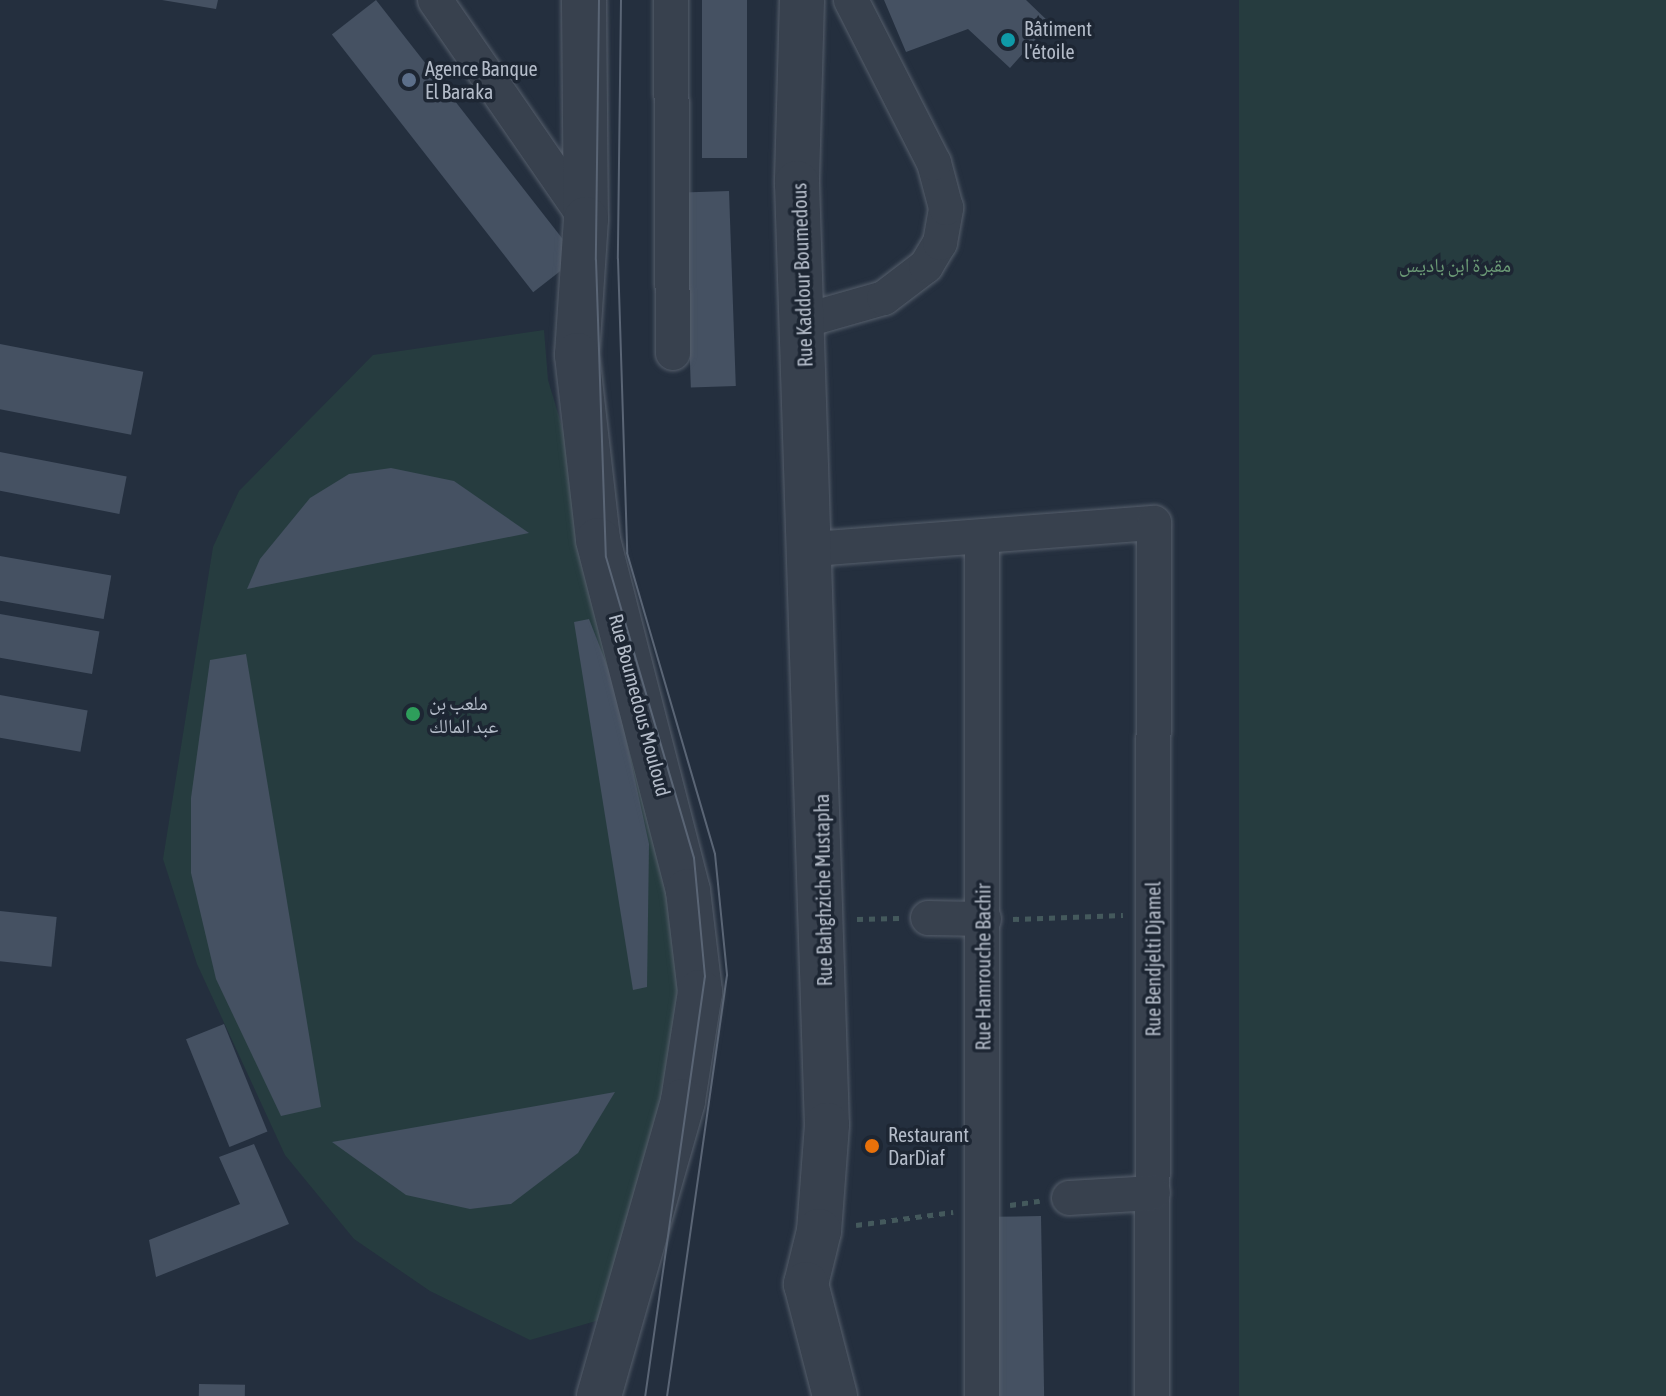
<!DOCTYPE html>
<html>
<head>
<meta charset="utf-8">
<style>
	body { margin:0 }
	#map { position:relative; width:1666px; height:1396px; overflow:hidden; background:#242f3e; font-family:"Asap Condensed","Noto Naskh Arabic",sans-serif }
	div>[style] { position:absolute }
	.green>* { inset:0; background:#263c3f; transform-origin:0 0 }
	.building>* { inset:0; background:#455162; transform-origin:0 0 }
	.path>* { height:5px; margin-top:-2.5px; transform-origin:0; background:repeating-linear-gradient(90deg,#44595c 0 6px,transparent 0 12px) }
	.roads { filter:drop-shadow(0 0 2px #565f6c) drop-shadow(0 0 2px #565f6c) }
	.minor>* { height:34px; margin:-17px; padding:0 17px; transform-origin:17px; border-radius:17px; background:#38414e }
	.tertiary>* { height:44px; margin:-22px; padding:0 22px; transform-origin:22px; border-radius:22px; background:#38414e }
	.tram>* { height:2px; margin:-1px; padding:0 1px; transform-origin:1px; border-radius:1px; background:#5a6575 }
	.dots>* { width:22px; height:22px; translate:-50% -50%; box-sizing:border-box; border:4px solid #1d2633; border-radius:50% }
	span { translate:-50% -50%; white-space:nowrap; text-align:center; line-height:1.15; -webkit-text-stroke:7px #1d2633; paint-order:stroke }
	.poi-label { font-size:20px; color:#b4bcc9 }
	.left { translate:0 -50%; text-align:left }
	.park-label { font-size:20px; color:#6b9a76 }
	.street-label { font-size:20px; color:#b4bcc9 }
</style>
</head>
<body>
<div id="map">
	<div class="green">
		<i style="left:1239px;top:0;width:427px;height:1396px"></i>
		<i style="clip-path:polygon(544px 330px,548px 380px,605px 569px,688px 984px,636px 1229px,610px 1317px,530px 1340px,430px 1291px,354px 1239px,285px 1155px,197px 964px,163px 859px,213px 547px,239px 491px,373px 355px)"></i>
	</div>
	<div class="building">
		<i style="clip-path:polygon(162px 0,218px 0,216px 9px)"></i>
		<i style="left:376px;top:0;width:327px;height:56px;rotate:52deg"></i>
		<i style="left:702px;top:0;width:45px;height:158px"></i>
		<i style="clip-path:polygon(884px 0,1026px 0,1050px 23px,1010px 68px,968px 29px,906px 52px)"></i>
		<i style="left:729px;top:191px;width:195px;height:45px;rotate:88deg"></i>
		<i style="left:0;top:344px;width:146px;height:64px;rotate:11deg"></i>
		<i style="left:0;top:452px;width:129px;height:38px;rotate:11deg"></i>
		<i style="clip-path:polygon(391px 468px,454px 481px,529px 533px,247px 589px,260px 559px,310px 498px,349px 474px)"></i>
		<i style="left:0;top:556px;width:113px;height:44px;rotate:10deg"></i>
		<i style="left:0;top:614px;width:101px;height:43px;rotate:10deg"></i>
		<i style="clip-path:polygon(589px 619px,614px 683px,649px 844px,647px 987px,633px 990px,574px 622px)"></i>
		<i style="clip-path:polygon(246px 654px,321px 1107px,281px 1116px,216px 979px,191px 873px,191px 798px,210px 660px)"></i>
		<i style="left:0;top:695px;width:89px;height:42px;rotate:10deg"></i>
		<i style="left:0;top:911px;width:57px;height:50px;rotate:6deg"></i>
		<i style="left:224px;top:1024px;width:116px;height:41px;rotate:68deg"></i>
		<i style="clip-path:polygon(615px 1092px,578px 1153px,511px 1204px,470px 1209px,406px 1195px,332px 1142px)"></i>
		<i style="clip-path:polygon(254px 1144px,289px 1224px,156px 1277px,149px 1240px,240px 1204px,219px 1157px)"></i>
		<i style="left:1041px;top:1216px;width:180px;height:48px;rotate:89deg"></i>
		<i style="left:199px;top:1384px;width:46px;height:12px;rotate:1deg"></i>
	</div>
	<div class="path">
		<i style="left:857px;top:919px;width:42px;rotate:-1.4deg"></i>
		<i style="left:1013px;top:919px;width:110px;rotate:-2.1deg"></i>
		<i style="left:1010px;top:1205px;width:30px;rotate:-8deg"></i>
		<i style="left:856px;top:1225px;width:98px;rotate:-7.6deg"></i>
	</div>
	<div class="roads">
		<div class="minor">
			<i style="left:435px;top:0;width:266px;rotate:55.4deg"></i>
			<i style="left:671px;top:0;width:353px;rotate:89.7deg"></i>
			<i style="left:803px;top:321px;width:84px;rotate:-15.9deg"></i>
			<i style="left:884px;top:298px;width:53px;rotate:-37.3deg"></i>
			<i style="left:926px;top:266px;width:27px;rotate:-59deg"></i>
			<i style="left:940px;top:243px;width:36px;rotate:-80deg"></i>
			<i style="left:946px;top:208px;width:47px;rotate:-104.9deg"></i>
			<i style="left:934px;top:163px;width:183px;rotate:-117deg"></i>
			<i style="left:814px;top:549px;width:341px;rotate:-4.4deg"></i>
			<i style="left:1154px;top:523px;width:873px;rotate:90.13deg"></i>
			<i style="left:928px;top:918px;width:56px;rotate:1deg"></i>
			<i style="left:1069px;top:1198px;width:84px;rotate:-3.4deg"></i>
			<i style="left:982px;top:1396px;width:859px;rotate:-90deg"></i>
		</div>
		<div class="tertiary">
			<i style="left:584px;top:0;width:219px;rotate:89.5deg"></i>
			<i style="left:586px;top:219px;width:136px;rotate:93.8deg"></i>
			<i style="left:577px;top:355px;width:186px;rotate:83.5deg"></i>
			<i style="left:598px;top:540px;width:362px;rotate:75.6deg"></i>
			<i style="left:688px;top:891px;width:102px;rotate:83.2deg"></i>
			<i style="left:700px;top:992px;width:110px;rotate:98.9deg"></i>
			<i style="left:683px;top:1101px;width:307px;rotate:105.9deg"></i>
			<i style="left:802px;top:0;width:183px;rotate:91.6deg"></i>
			<i style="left:797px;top:183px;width:942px;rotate:88.18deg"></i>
			<i style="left:827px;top:1125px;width:106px;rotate:94.3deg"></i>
			<i style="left:819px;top:1231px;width:55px;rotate:103.8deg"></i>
			<i style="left:806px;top:1284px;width:116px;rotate:75.5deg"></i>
		</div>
	</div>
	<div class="tram">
		<i style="left:599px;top:0;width:260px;rotate:90.7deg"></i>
		<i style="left:596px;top:260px;width:297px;rotate:88.1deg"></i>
		<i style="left:606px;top:557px;width:314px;rotate:73.7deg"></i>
		<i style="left:694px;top:858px;width:119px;rotate:84.7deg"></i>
		<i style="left:705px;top:976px;width:424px;rotate:98.1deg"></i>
		<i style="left:621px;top:0;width:259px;rotate:90.7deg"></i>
		<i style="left:618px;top:259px;width:294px;rotate:88.2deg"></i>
		<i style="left:627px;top:553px;width:314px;rotate:73.7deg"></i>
		<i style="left:715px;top:854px;width:122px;rotate:84.3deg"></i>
		<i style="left:727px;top:975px;width:425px;rotate:98.1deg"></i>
	</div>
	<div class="dots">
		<i style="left:1008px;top:40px;background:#0f9aa8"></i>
		<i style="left:409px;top:80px;background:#5c6f8a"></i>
		<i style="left:413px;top:714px;background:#2e9e5b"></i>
		<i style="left:872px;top:1146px;background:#e8710a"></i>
	</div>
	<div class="poi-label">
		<span class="left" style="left:1024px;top:40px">Bâtiment<br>l'étoile</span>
		<span class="left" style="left:425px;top:80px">Agence Banque<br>El Baraka</span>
		<span class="left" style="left:429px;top:714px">ملعب بن<br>عبد المالك</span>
		<span class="left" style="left:888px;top:1146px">Restaurant<br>DarDiaf</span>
	</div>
	<div class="park-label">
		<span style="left:1455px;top:264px">مقبرة ابن باديس</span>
	</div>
	<div class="street-label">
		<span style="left:802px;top:275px;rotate:-92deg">Rue Kaddour Boumedous</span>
		<span style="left:640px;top:705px;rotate:75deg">Rue Boumedous Mouloud</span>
		<span style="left:823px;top:890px;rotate:-91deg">Rue Bahghziche Mustapha</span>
		<span style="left:1153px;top:959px;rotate:-90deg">Rue Bendjelti Djamel</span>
		<span style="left:983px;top:967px;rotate:-90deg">Rue Hamrouche Bachir</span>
	</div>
</div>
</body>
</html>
